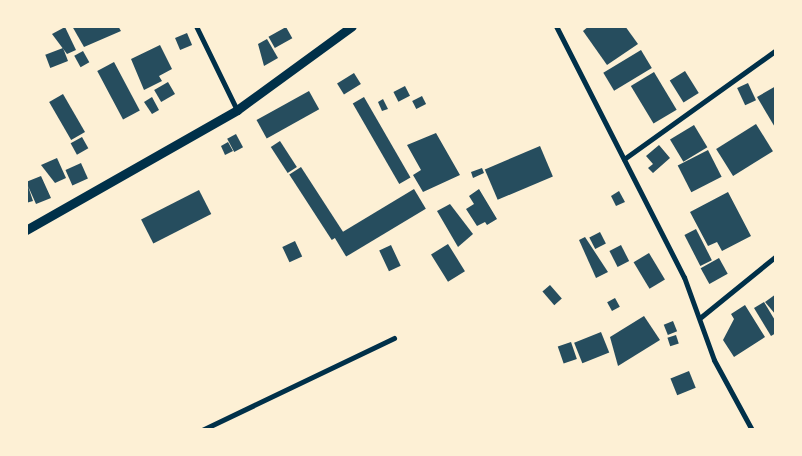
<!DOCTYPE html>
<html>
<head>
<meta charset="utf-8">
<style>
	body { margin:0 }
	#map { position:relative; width:802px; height:456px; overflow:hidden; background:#fdf0d5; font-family:"DM Sans",sans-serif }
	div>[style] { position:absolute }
	.building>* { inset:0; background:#264d5e; transform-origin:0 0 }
	.minor>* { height:5px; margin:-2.5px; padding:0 2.5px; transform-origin:2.5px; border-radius:2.5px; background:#003049 }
	.secondary>* { height:9px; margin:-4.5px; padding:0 4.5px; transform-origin:4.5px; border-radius:4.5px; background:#003049 }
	span { translate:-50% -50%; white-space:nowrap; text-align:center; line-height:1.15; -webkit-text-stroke:4px #fdf0d5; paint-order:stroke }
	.frame { position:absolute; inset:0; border:28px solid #fdf0d5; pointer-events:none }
</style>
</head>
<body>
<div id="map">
	<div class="building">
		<i style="clip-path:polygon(72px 26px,118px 26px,121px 31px,84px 47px)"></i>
		<i style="clip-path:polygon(589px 26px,625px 26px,638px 44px,607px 65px,583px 31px)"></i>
		<i style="clip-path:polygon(65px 27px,76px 50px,67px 54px,52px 34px)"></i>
		<i style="left:286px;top:27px;width:13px;height:20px;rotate:61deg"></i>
		<i style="left:187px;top:33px;width:13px;height:13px;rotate:67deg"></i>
		<i style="clip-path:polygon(267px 39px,278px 58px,264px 66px,258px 44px)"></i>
		<i style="clip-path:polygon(160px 45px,172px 69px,159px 76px,162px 81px,144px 90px,131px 59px)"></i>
		<i style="left:63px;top:48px;width:14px;height:19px;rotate:69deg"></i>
		<i style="left:641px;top:50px;width:21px;height:44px;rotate:59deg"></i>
		<i style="left:83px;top:51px;width:13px;height:10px;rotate:61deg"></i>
		<i style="left:114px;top:62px;width:55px;height:19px;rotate:62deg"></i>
		<i style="left:685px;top:71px;width:26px;height:18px;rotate:58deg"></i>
		<i style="left:654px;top:72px;width:44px;height:27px;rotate:59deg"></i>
		<i style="left:354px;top:73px;width:13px;height:20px;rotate:58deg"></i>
		<i style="left:168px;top:82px;width:14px;height:16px;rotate:60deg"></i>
		<i style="left:748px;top:83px;width:19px;height:12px;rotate:65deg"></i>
		<i style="left:405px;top:86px;width:11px;height:13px;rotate:63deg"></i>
		<i style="clip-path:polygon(776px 86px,776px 129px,757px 97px)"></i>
		<i style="left:309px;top:91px;width:21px;height:60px;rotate:61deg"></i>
		<i style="left:63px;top:94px;width:44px;height:16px;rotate:60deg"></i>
		<i style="left:422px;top:96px;width:9px;height:11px;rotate:63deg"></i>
		<i style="clip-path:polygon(152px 97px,159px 110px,152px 114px,144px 102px)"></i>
		<i style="left:364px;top:97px;width:93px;height:13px;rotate:60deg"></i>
		<i style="clip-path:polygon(383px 99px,388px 109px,382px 111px,378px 102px)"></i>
		<i style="left:756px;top:124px;width:32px;height:47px;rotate:58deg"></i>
		<i style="left:694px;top:125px;width:26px;height:28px;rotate:59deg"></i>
		<i style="clip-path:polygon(436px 133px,460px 175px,423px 192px,413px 175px,421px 170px,407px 145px)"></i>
		<i style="left:236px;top:134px;width:15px;height:10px;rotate:62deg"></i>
		<i style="left:82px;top:137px;width:13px;height:13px;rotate:61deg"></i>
		<i style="left:280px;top:141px;width:31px;height:11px;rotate:57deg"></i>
		<i style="clip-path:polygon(228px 142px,233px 151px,225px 155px,221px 146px)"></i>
		<i style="clip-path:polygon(659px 145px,670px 158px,653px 173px,648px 168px,653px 164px,646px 156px)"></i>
		<i style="left:540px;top:146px;width:33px;height:60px;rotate:67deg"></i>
		<i style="left:708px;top:150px;width:30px;height:34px;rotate:63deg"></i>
		<i style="clip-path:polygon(57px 158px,66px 178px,55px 183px,41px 165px)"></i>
		<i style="left:81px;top:163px;width:17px;height:17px;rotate:66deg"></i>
		<i style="left:301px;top:167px;width:78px;height:14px;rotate:57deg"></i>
		<i style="clip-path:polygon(482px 168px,484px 173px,473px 178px,471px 172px)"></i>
		<i style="clip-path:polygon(41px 176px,51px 198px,36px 204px,28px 186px,33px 201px,26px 203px,26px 182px)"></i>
		<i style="left:414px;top:189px;width:23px;height:93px;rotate:59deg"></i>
		<i style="clip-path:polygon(479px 189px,497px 219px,487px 225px,485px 222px,477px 226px,466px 209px,474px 204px,469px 196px)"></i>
		<i style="left:199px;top:190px;width:27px;height:65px;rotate:63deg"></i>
		<i style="clip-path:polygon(619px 191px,625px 202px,616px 206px,611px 196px)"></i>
		<i style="clip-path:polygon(728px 192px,751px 236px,722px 251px,717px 242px,708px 246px,690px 212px)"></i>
		<i style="clip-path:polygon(450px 204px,473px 234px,458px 247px,437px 211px)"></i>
		<i style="left:696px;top:229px;width:35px;height:13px;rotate:63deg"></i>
		<i style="left:600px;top:232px;width:13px;height:12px;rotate:63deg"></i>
		<i style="clip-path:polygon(585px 237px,608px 272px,596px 278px,579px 240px)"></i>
		<i style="left:295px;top:241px;width:17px;height:14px;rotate:65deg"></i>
		<i style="left:448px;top:244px;width:32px;height:20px;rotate:58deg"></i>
		<i style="left:391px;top:245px;width:23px;height:13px;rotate:65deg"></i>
		<i style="left:621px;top:245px;width:18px;height:13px;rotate:63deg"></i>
		<i style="left:649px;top:253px;width:31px;height:18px;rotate:59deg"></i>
		<i style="left:719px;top:258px;width:18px;height:21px;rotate:61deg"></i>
		<i style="left:550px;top:285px;width:18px;height:10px;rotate:49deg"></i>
		<i style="clip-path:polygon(776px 294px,776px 315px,765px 302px)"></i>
		<i style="left:615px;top:298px;width:10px;height:9px;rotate:61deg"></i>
		<i style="clip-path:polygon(764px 302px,776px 322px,776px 333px,771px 336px,754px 308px)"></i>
		<i style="clip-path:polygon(745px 305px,765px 337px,734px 357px,723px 340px,734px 319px,731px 314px)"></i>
		<i style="clip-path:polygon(644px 316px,660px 340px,618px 366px,610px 337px)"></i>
		<i style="left:673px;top:321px;width:11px;height:10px;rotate:68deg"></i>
		<i style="left:601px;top:332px;width:22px;height:29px;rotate:68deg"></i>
		<i style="left:676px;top:335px;width:9px;height:9px;rotate:72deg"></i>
		<i style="left:571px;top:342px;width:18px;height:14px;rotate:71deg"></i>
		<i style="left:689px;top:371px;width:18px;height:20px;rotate:68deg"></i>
	</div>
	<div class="minor">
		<i style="left:196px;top:26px;width:93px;rotate:64deg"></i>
		<i style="left:556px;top:26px;width:282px;rotate:63deg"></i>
		<i style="left:684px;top:277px;width:88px;rotate:70.1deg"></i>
		<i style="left:714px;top:360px;width:80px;rotate:61.5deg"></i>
		<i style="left:624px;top:159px;width:187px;rotate:-35.6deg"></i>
		<i style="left:701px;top:317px;width:97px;rotate:-39.1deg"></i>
		<i style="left:202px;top:430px;width:213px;rotate:-25.6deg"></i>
	</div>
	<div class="secondary">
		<i style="left:26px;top:230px;width:243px;rotate:-29.6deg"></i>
		<i style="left:237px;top:110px;width:142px;rotate:-36.1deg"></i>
	</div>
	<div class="frame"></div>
</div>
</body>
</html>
